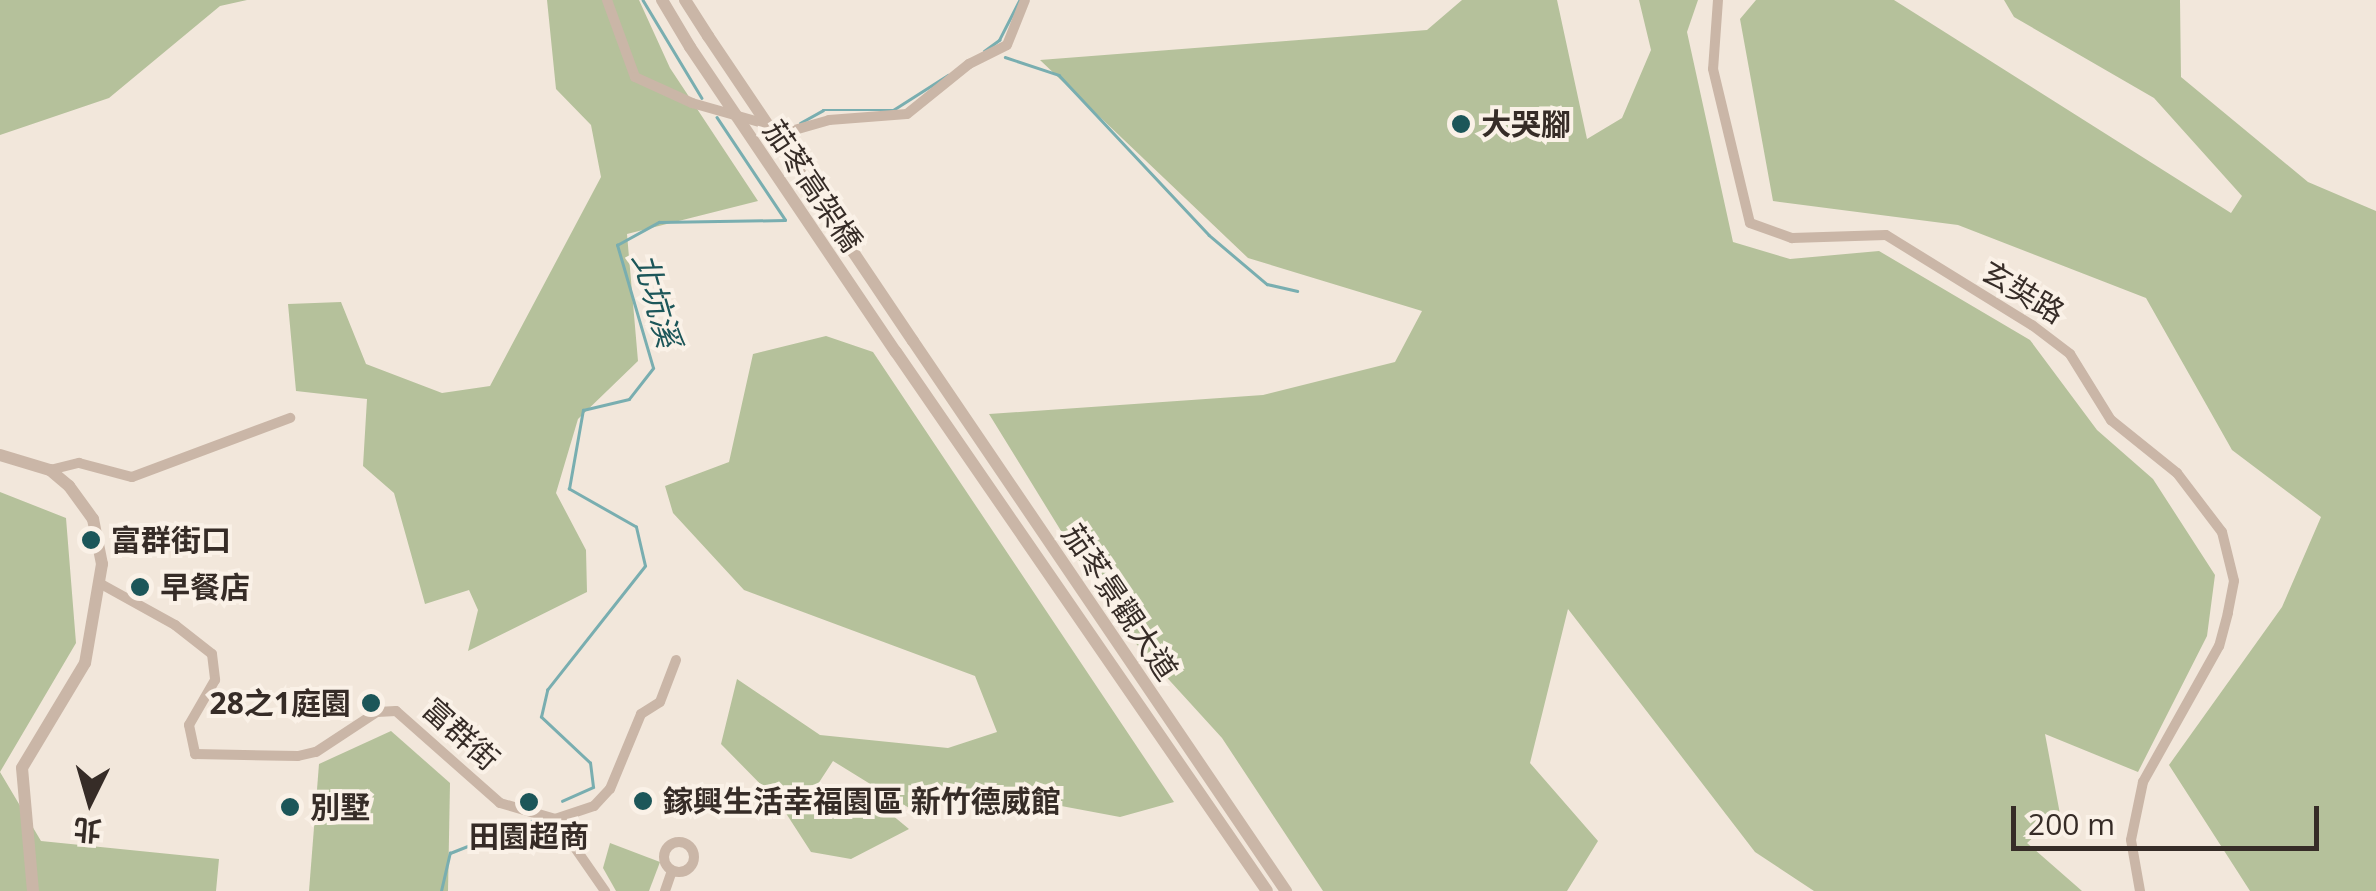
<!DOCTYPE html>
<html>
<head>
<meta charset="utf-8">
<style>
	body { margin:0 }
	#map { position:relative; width:2376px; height:891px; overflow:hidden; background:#f2e7db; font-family:"Open Sans","Noto Sans TC",sans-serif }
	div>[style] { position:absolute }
	.green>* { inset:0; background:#b5c19b }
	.stream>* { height:2.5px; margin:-1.25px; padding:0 1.25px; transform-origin:1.25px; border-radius:1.25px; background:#79aeb0 }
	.minor>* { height:10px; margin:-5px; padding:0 5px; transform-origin:5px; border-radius:5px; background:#cab6a7 }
	.minor>.ring { margin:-5px; padding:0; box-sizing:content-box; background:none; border:10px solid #cab6a7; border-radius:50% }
	.tertiary>* { height:12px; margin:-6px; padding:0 6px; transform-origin:6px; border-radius:6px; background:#cab6a7 }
	.tertiary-bridge>* { height:12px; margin:-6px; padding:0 6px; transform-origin:6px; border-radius:6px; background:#cab6a7 }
	.dots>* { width:28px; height:28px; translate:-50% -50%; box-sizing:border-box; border:5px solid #faf1e7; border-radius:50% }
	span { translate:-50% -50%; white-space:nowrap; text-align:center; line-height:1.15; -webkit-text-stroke:8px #faf1e7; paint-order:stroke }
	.poi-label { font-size:30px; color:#362c27; font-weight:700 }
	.left { translate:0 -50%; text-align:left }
	.right { translate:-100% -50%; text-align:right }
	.street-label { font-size:30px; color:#362c27 }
	.water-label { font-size:32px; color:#1c5659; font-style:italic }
	.north { position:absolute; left:40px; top:751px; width:100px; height:100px; -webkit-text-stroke:8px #faf1e7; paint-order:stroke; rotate:185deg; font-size:28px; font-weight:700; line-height:40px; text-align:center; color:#362c27 }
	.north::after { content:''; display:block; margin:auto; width:35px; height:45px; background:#362c27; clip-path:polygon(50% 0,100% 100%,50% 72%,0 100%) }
	.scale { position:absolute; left:2011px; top:806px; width:308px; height:45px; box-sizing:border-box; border:5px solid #362c27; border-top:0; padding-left:12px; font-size:30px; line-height:35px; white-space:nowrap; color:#362c27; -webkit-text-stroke:8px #faf1e7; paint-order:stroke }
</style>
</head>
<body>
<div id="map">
	<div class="green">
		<i style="clip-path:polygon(0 0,247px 0,220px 6px,109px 98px,0 135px)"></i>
		<i style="clip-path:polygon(547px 0,639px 0,670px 68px,758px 201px,627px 234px,638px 361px,578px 419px,556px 493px,586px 550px,587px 592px,468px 651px,478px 610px,469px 590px,425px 604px,394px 493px,363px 466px,367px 399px,296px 391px,288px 304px,341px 302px,366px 364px,442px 393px,490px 386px,601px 177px,591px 125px,556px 89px)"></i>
		<i style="clip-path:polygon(1462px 0,1557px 0,1587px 139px,1622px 118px,1651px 50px,1639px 0,1698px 0,1687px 32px,1733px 242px,1790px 259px,1879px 251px,2030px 340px,2097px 430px,2153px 479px,2215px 575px,2207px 636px,2138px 772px,2045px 734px,2060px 814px,2027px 843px,2082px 891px,1814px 891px,1755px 852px,1568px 609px,1530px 763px,1598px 841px,1567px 891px,1323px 891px,1222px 738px,1119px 625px,989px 414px,1263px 395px,1395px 362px,1422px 311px,1248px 258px,1040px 60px,1427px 30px)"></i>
		<i style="clip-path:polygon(1756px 0,1894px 0,2231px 213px,2242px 196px,2154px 98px,2014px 17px,2004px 0,2180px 0,2181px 77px,2308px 182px,2376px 211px,2376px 891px,2250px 891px,2169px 765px,2282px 607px,2321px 517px,2232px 450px,2146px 298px,1958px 225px,1773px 201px,1740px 19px)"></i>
		<i style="clip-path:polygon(826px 336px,873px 352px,1174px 802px,1120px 817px,987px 792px,914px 811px,833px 761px,818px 784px,874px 800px,909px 829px,851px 859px,811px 852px,780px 804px,721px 744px,737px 679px,820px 735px,948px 748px,997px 732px,975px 676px,744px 590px,673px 513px,665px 486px,729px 462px,753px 354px)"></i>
		<i style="clip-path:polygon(0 492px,66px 518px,76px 643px,0 772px,41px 841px,219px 859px,216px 891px,0 891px)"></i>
		<i style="clip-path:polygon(391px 731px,450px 783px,448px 891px,309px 891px,319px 764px)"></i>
		<i style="clip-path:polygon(610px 843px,660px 862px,649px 891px,616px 891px,603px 868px)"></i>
	</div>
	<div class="stream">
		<i style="left:643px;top:0;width:114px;rotate:59deg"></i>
		<i style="left:984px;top:51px;width:19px;rotate:-36deg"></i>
		<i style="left:999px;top:40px;width:44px;rotate:-62.9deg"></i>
		<i style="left:1005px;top:57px;width:57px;rotate:18.4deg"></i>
		<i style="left:1059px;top:75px;width:219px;rotate:46.8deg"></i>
		<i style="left:1209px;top:235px;width:76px;rotate:40.2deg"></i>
		<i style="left:1267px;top:284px;width:31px;rotate:13deg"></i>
		<i style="left:800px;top:123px;width:26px;rotate:-29deg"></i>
		<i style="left:823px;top:110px;width:70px"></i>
		<i style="left:893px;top:110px;width:65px;rotate:-32.5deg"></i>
		<i style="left:562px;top:801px;width:34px;rotate:-24deg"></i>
		<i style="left:593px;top:787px;width:24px;rotate:-97deg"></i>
		<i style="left:590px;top:763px;width:67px;rotate:-136.8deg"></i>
		<i style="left:541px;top:717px;width:28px;rotate:-77deg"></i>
		<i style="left:547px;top:690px;width:158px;rotate:-51.7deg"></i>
		<i style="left:645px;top:566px;width:40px;rotate:-103deg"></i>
		<i style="left:636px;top:527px;width:77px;rotate:-150.4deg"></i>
		<i style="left:569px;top:489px;width:80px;rotate:-80deg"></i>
		<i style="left:583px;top:410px;width:47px;rotate:-13.4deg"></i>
		<i style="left:629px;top:399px;width:39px;rotate:-52deg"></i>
		<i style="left:653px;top:368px;width:128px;rotate:-106.3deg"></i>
		<i style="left:617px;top:245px;width:48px;rotate:-28.7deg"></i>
		<i style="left:659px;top:222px;width:126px;rotate:-0.9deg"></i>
		<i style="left:785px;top:220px;width:123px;rotate:-123.7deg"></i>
		<i style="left:441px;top:891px;width:39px;rotate:-77deg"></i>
		<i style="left:450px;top:853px;width:96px;rotate:-21.5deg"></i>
	</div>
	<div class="minor">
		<i style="left:607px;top:0;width:82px;rotate:70deg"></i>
		<i style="left:635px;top:77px;width:63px;rotate:24.5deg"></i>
		<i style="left:692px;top:103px;width:103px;rotate:15.8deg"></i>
		<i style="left:791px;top:131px;width:40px;rotate:-16deg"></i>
		<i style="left:829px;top:120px;width:78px;rotate:-4.4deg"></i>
		<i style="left:907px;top:114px;width:80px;rotate:-38.9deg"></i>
		<i style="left:969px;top:64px;width:42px;rotate:-26.6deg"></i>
		<i style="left:1007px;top:45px;width:48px;rotate:-68.2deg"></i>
		<i style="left:1718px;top:0;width:69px;rotate:94.1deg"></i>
		<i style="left:1713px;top:69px;width:158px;rotate:76.5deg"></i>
		<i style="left:1750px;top:223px;width:45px;rotate:19.7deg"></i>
		<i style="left:1792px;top:238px;width:94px;rotate:-1.8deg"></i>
		<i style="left:1886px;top:235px;width:172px;rotate:31.7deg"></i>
		<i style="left:2032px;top:325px;width:48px;rotate:37.3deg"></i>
		<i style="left:2070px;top:354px;width:78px;rotate:58.2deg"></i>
		<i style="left:2111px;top:420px;width:85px;rotate:38.8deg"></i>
		<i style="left:2177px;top:473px;width:74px;rotate:52.7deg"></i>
		<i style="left:2222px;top:532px;width:50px;rotate:76.2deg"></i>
		<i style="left:2234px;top:581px;width:33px;rotate:101deg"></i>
		<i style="left:2228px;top:613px;width:34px;rotate:105deg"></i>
		<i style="left:2219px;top:646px;width:156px;rotate:119.2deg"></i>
		<i style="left:2143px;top:782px;width:59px;rotate:101.7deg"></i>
		<i style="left:2131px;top:840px;width:52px;rotate:80deg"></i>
		<i style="left:50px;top:470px;width:30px;rotate:-14deg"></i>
		<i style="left:79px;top:463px;width:55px;rotate:14.8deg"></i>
		<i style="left:132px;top:477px;width:169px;rotate:-20.5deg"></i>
		<i style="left:101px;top:584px;width:85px;rotate:29deg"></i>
		<i style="left:175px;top:625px;width:47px;rotate:38.1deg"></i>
		<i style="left:212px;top:654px;width:26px;rotate:83deg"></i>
		<i style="left:215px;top:680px;width:52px;rotate:120deg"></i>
		<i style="left:189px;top:725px;width:30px;rotate:78deg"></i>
		<i style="left:195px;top:754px;width:103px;rotate:1.1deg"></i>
		<i style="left:298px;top:756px;width:18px;rotate:-13deg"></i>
		<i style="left:316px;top:752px;width:73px;rotate:-33.3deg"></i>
		<i style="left:377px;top:712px;width:19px;rotate:-3deg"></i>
		<i style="left:396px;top:711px;width:139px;rotate:41.5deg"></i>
		<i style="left:500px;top:803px;width:57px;rotate:16.2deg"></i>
		<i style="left:555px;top:819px;width:88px;rotate:55.2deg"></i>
		<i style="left:555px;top:819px;width:41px;rotate:-18.4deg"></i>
		<i style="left:594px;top:806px;width:23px;rotate:-47deg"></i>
		<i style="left:610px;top:789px;width:81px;rotate:-67.5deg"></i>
		<i style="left:641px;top:714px;width:22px;rotate:-32deg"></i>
		<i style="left:660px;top:702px;width:45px;rotate:-69.1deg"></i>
		<i class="ring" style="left:664px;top:842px;width:20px;height:20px"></i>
		<i style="left:665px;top:891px;width:21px;rotate:-71deg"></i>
	</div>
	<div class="tertiary">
		<i style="left:662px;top:0;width:55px;rotate:59.2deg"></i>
		<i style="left:685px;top:0;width:43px;rotate:57.4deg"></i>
		<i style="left:913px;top:341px;width:665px;rotate:55.86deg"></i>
		<i style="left:896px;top:352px;width:654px;rotate:55.46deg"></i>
		<i style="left:0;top:455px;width:52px;rotate:16.7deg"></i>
		<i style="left:50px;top:470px;width:25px;rotate:40deg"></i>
		<i style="left:69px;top:486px;width:41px;rotate:54deg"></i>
		<i style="left:93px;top:519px;width:46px;rotate:78.7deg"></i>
		<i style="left:102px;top:564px;width:100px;rotate:99.7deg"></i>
		<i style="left:85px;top:663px;width:122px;rotate:121deg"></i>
		<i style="left:22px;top:768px;width:123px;rotate:84.9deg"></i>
	</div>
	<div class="tertiary-bridge">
		<i style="left:708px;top:36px;width:367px;rotate:56.1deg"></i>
		<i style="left:690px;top:47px;width:368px;rotate:56deg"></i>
	</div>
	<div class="dots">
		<i style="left:1461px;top:124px;background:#1c5659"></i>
		<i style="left:91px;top:540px;background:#1c5659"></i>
		<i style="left:140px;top:587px;background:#1c5659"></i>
		<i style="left:371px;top:703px;background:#1c5659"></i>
		<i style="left:643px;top:801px;background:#1c5659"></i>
		<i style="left:529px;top:802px;background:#1c5659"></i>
		<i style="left:290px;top:807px;background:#1c5659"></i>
	</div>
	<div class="poi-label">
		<span class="left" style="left:1481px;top:124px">大哭腳</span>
		<span class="left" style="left:111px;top:540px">富群街口</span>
		<span class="left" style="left:160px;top:587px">早餐店</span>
		<span class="right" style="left:351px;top:703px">28之1庭園</span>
		<span class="left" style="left:663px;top:801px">鎵興生活幸福園區 新竹德威館</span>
		<span class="left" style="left:310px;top:807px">別墅</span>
		<span style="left:529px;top:836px">田園超商</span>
	</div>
	<div class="street-label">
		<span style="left:813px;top:186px;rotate:56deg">茄苳高架橋</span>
		<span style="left:2023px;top:292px;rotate:31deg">玄奘路</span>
		<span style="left:1120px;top:602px;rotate:56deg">茄苳景觀大道</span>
		<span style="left:461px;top:734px;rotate:42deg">富群街</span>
	</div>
	<div class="water-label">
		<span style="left:657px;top:300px;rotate:74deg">北坑溪</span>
	</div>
	<div class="north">北</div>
	<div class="scale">200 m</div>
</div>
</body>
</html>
